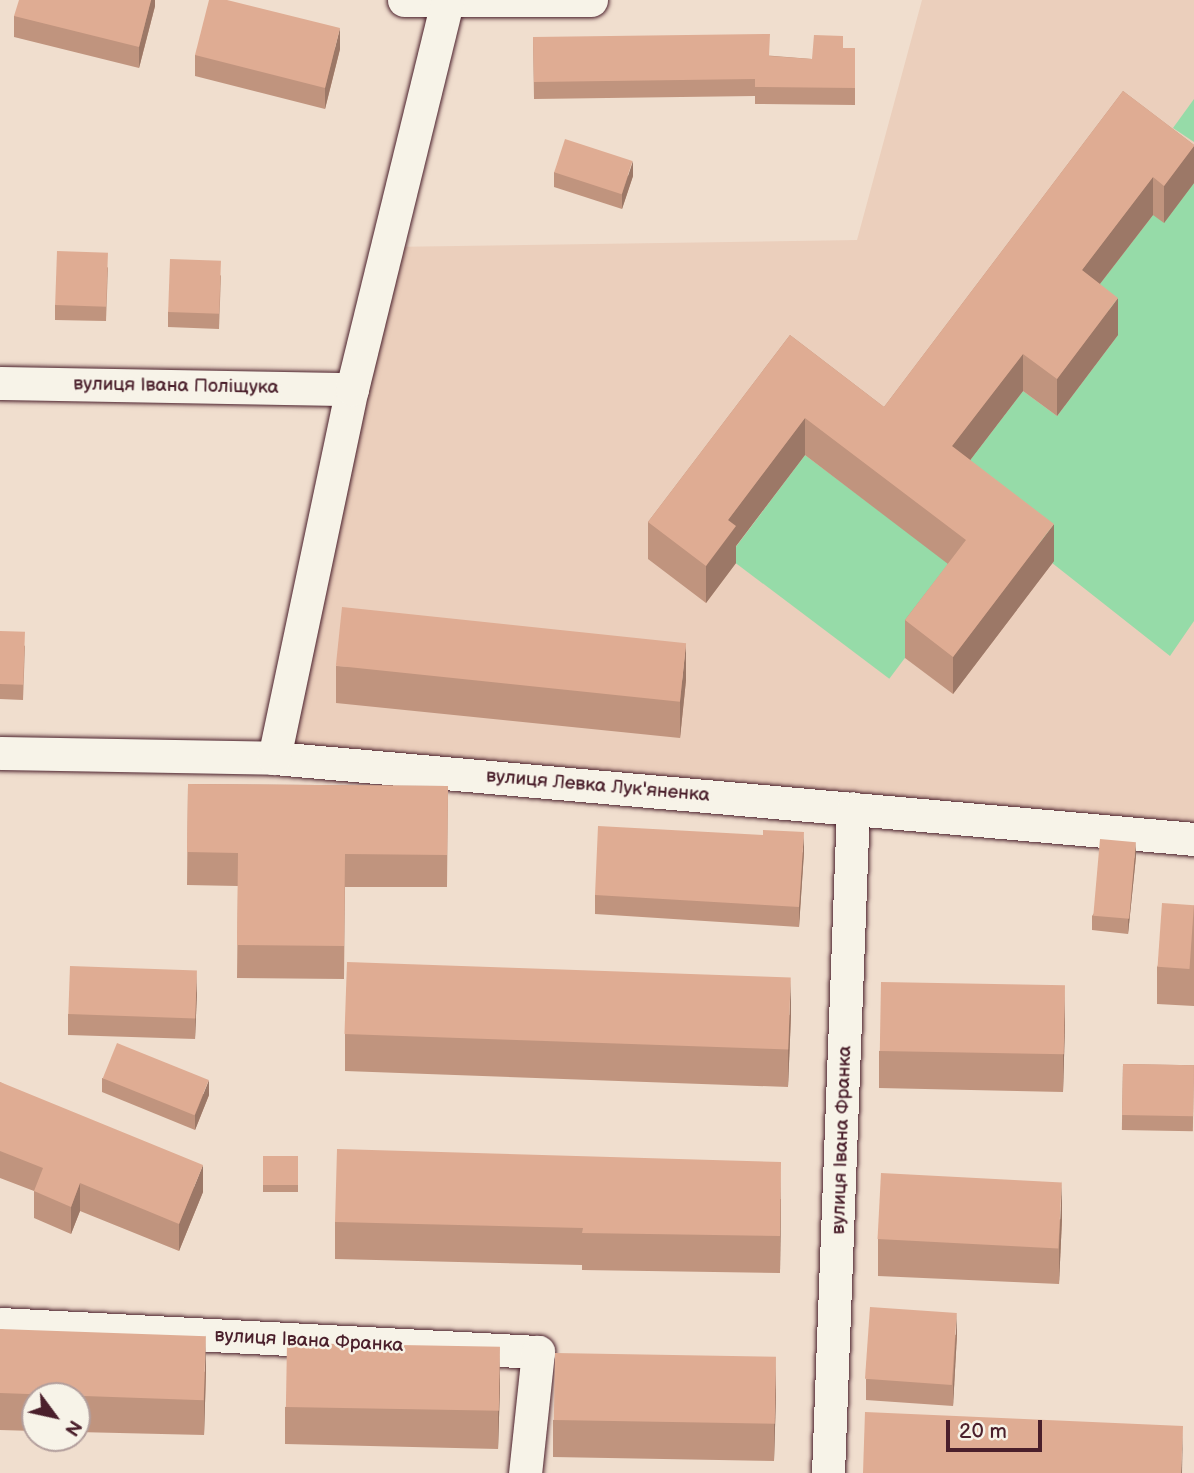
<!DOCTYPE html>
<html>
<head>
<meta charset="utf-8">
<style>
	body { margin:0 }
	#map { position:relative; width:1194px; height:1473px; overflow:hidden; background:#f0dece; font-family:"Balsamiq Sans",sans-serif }
	div>[style] { position:absolute }
	.built>* { inset:0; background:#ebcfbc }
	.green>* { inset:0; background:#96dba8; transform-origin:0 0 }
	.roads { filter:drop-shadow(0 0 2px #4a1f2b) drop-shadow(0 0 2px #4a1f2b) }
	.minor>* { height:33px; margin:-16.5px; padding:0 16.5px; transform-origin:16.5px; border-radius:16.5px; background:#f7f3e8 }
	.wall>* { inset:0; background:#c0947e; transform-origin:0 0 }
	.shaded-wall>* { inset:0; background:#9c7867 }
	.building>* { inset:0; background:#dfac93; transform-origin:0 0 }
	span { translate:-50% -50%; white-space:nowrap; text-align:center; line-height:1.15; -webkit-text-stroke:5px #f7f3e8; paint-order:stroke }
	.street-label { font-size:19px; color:#4a1f2b }
	.north { position:absolute; left:21px; top:1382px; width:70px; height:70px; box-sizing:border-box; background:#f7f3e8; border:2px solid #b29e9c; border-radius:50%; rotate:123deg; font-size:19px; font-weight:700; line-height:28px; text-align:center; color:#4a1f2b }
	.north::after { content:''; display:block; margin:auto; width:24px; height:32px; background:#4a1f2b; clip-path:polygon(50% 0,100% 100%,50% 72%,0 100%) }
	.scale { position:absolute; left:946px; top:1420px; width:96px; height:32px; box-sizing:border-box; border:4px solid #4a1f2b; border-top:0; padding-left:9px; font-size:21px; line-height:24px; white-space:nowrap; color:#4a1f2b; -webkit-text-stroke:5px #f7f3e8; paint-order:stroke }
</style>
</head>
<body>
<div id="map">
	<div class="built">
		<i style="clip-path:polygon(922px 0,1194px 0,1194px 839px,274px 758px,387px 247px,857px 240px)"></i>
	</div>
	<div class="green">
		<i style="clip-path:polygon(1194px 99px,1194px 142px,1173px 128px)"></i>
		<i style="clip-path:polygon(1194px 183px,1194px 621px,1170px 656px,952px 484px,1023px 391px,1057px 416px,1118px 335px,1082px 307px,1153px 215px)"></i>
		<i style="left:805px;top:455px;width:202px;height:128px;rotate:37deg"></i>
	</div>
	<div class="roads">
		<div class="minor">
			<i style="left:404px;top:0;width:187px"></i>
			<i style="left:0;top:383px;width:352px;rotate:1deg"></i>
			<i style="left:0;top:753px;width:274px;rotate:1deg"></i>
			<i style="left:274px;top:758px;width:924px;rotate:5.03deg"></i>
			<i style="left:274px;top:758px;width:377px;rotate:-78.1deg"></i>
			<i style="left:352px;top:389px;width:398px;rotate:-76.2deg"></i>
			<i style="left:0;top:1324px;width:539px;rotate:2.98deg"></i>
			<i style="left:538px;top:1352px;width:122px;rotate:96.1deg"></i>
			<i style="left:828px;top:1473px;width:665px;rotate:-87.85deg"></i>
		</div>
	</div>
	<div class="wall">
		<i style="clip-path:polygon(155px 0,155px 6px,139px 68px,14px 37px,14px 16px)"></i>
		<i style="clip-path:polygon(533px 37px,812px 59px,843px 48px,855px 48px,855px 105px,755px 104px,755px 96px,534px 99px)"></i>
		<i style="clip-path:polygon(340px 49px,325px 109px,195px 76px,195px 55px)"></i>
		<i style="clip-path:polygon(1123px 91px,1194px 145px,1194px 183px,1164px 223px,1153px 215px,1100px 284px,1118px 335px,1057px 416px,1023px 391px,970px 460px,1054px 561px,953px 694px,905px 658px,905px 620px,948px 564px,805px 455px,736px 546px,736px 563px,706px 603px,648px 559px,648px 522px,790px 335px,884px 407px)"></i>
		<i style="clip-path:polygon(554px 172px,633px 176px,622px 209px,554px 187px)"></i>
		<i style="clip-path:polygon(108px 267px,106px 321px,55px 320px,55px 305px)"></i>
		<i style="clip-path:polygon(221px 275px,219px 329px,168px 327px,168px 312px)"></i>
		<i style="clip-path:polygon(0 631px,25px 646px,23px 700px,0 699px)"></i>
		<i style="clip-path:polygon(336px 666px,686px 680px,680px 738px,336px 703px)"></i>
		<i style="clip-path:polygon(188px 784px,448px 786px,447px 887px,345px 887px,344px 979px,237px 978px,238px 886px,187px 885px)"></i>
		<i style="clip-path:polygon(804px 852px,799px 927px,595px 914px,595px 895px)"></i>
		<i style="clip-path:polygon(1136px 856px,1128px 934px,1092px 930px,1092px 916px)"></i>
		<i style="clip-path:polygon(1194px 905px,1194px 1006px,1157px 1004px,1157px 967px)"></i>
		<i style="clip-path:polygon(197px 992px,195px 1039px,68px 1035px,68px 1014px)"></i>
		<i style="clip-path:polygon(791px 1015px,788px 1087px,345px 1071px,345px 1034px)"></i>
		<i style="clip-path:polygon(1065px 1023px,1063px 1092px,879px 1088px,879px 1051px)"></i>
		<i style="left:1123px;top:1064px;width:71px;height:66px;rotate:1deg"></i>
		<i style="clip-path:polygon(102px 1078px,209px 1095px,195px 1130px,102px 1092px)"></i>
		<i style="clip-path:polygon(0 1082px,203px 1192px,179px 1251px,80px 1211px,71px 1234px,34px 1218px,34px 1191px,0 1178px)"></i>
		<i style="left:263px;top:1156px;width:35px;height:36px"></i>
		<i style="clip-path:polygon(781px 1199px,780px 1273px,582px 1270px,582px 1265px,335px 1259px,335px 1222px)"></i>
		<i style="clip-path:polygon(1062px 1219px,1059px 1284px,878px 1276px,878px 1239px)"></i>
		<i style="clip-path:polygon(0 1329px,206px 1372px,204px 1435px,77px 1432px,77px 1396px,35px 1396px,35px 1431px,0 1430px)"></i>
		<i style="clip-path:polygon(957px 1334px,953px 1406px,866px 1400px,866px 1379px)"></i>
		<i style="clip-path:polygon(500px 1386px,498px 1449px,285px 1444px,285px 1407px)"></i>
		<i style="clip-path:polygon(776px 1394px,774px 1461px,553px 1457px,553px 1420px)"></i>
	</div>
	<div class="shaded-wall">
		<i style="clip-path:polygon(151px 0,155px 0,155px 6px,139px 68px,139px 47px)"></i>
		<i style="clip-path:polygon(340px 28px,340px 49px,325px 109px,325px 88px)"></i>
		<i style="clip-path:polygon(1194px 146px,1194px 183px,1164px 223px,1164px 186px)"></i>
		<i style="clip-path:polygon(633px 161px,633px 176px,622px 209px,622px 194px)"></i>
		<i style="clip-path:polygon(1153px 177px,1153px 215px,1082px 307px,1082px 270px)"></i>
		<i style="clip-path:polygon(1118px 298px,1118px 335px,1057px 416px,1057px 379px)"></i>
		<i style="clip-path:polygon(1023px 354px,1023px 391px,952px 484px,952px 446px)"></i>
		<i style="clip-path:polygon(805px 418px,805px 455px,736px 546px,736px 563px,706px 603px,706px 566px,728px 520px)"></i>
		<i style="clip-path:polygon(1054px 524px,1054px 561px,953px 694px,953px 657px)"></i>
		<i style="clip-path:polygon(686px 643px,686px 680px,680px 738px,680px 701px)"></i>
		<i style="clip-path:polygon(804px 832px,804px 852px,799px 927px,799px 907px)"></i>
		<i style="clip-path:polygon(1136px 842px,1136px 856px,1128px 934px,1128px 919px)"></i>
		<i style="clip-path:polygon(197px 971px,197px 992px,195px 1039px,195px 1018px)"></i>
		<i style="clip-path:polygon(791px 978px,791px 1015px,788px 1087px,788px 1050px)"></i>
		<i style="clip-path:polygon(1065px 986px,1065px 1023px,1063px 1092px,1063px 1055px)"></i>
		<i style="clip-path:polygon(209px 1080px,209px 1095px,195px 1130px,195px 1115px)"></i>
		<i style="clip-path:polygon(781px 1162px,781px 1199px,780px 1273px,780px 1236px)"></i>
		<i style="clip-path:polygon(203px 1165px,203px 1192px,179px 1251px,179px 1224px)"></i>
		<i style="clip-path:polygon(1062px 1181px,1062px 1219px,1059px 1284px,1059px 1247px)"></i>
		<i style="clip-path:polygon(80px 1183px,80px 1211px,71px 1234px,71px 1207px)"></i>
		<i style="clip-path:polygon(957px 1313px,957px 1334px,953px 1406px,953px 1385px)"></i>
		<i style="clip-path:polygon(206px 1335px,206px 1372px,204px 1435px,204px 1398px)"></i>
		<i style="clip-path:polygon(500px 1348px,500px 1386px,498px 1449px,498px 1412px)"></i>
		<i style="clip-path:polygon(776px 1357px,776px 1394px,774px 1461px,774px 1424px)"></i>
		<i style="clip-path:polygon(1183px 1426px,1182px 1473px,1181px 1473px)"></i>
	</div>
	<div class="building">
		<i style="clip-path:polygon(19px 0,151px 0,139px 47px,14px 16px)"></i>
		<i style="clip-path:polygon(209px 0,227px 0,340px 28px,325px 88px,195px 55px)"></i>
		<i style="clip-path:polygon(770px 34px,769px 56px,812px 59px,814px 35px,843px 36px,843px 48px,855px 48px,855px 88px,755px 87px,755px 79px,534px 82px,533px 37px)"></i>
		<i style="clip-path:polygon(1123px 91px,1194px 145px,1194px 146px,1164px 186px,1153px 177px,1082px 270px,1118px 298px,1057px 379px,1023px 354px,952px 446px,1054px 524px,953px 657px,905px 620px,966px 540px,805px 418px,728px 520px,736px 526px,706px 566px,648px 522px,790px 335px,884px 407px)"></i>
		<i style="left:565px;top:139px;width:71px;height:35px;rotate:18deg"></i>
		<i style="left:57px;top:251px;width:51px;height:54px;rotate:2deg"></i>
		<i style="left:170px;top:259px;width:51px;height:53px;rotate:2deg"></i>
		<i style="left:342px;top:607px;width:346px;height:59px;rotate:6deg"></i>
		<i style="left:0;top:631px;width:25px;height:53px;rotate:2deg"></i>
		<i style="clip-path:polygon(188px 784px,448px 786px,447px 855px,345px 854px,344px 946px,237px 945px,238px 853px,187px 852px)"></i>
		<i style="clip-path:polygon(598px 826px,763px 835px,763px 830px,804px 832px,799px 907px,595px 895px)"></i>
		<i style="left:1100px;top:839px;width:36px;height:77px;rotate:5deg"></i>
		<i style="left:1162px;top:903px;width:32px;height:64px;rotate:4deg"></i>
		<i style="left:347px;top:962px;width:444px;height:72px;rotate:2deg"></i>
		<i style="left:70px;top:966px;width:127px;height:48px;rotate:2deg"></i>
		<i style="left:881px;top:982px;width:184px;height:69px;rotate:1deg"></i>
		<i style="left:117px;top:1043px;width:99px;height:38px;rotate:22deg"></i>
		<i style="left:1123px;top:1064px;width:71px;height:51px;rotate:1deg"></i>
		<i style="clip-path:polygon(0 1082px,203px 1165px,179px 1224px,80px 1183px,71px 1207px,34px 1191px,43px 1168px,0 1151px)"></i>
		<i style="clip-path:polygon(337px 1149px,781px 1162px,780px 1236px,582px 1233px,583px 1228px,335px 1222px)"></i>
		<i style="left:263px;top:1156px;width:35px;height:29px"></i>
		<i style="left:881px;top:1173px;width:181px;height:66px;rotate:3deg"></i>
		<i style="left:870px;top:1307px;width:87px;height:72px;rotate:4deg"></i>
		<i style="left:0;top:1329px;width:206px;height:64px;rotate:2deg"></i>
		<i style="left:287px;top:1343px;width:213px;height:64px;rotate:1deg"></i>
		<i style="left:555px;top:1353px;width:221px;height:67px;rotate:1deg"></i>
		<i style="clip-path:polygon(865px 1412px,1183px 1426px,1181px 1473px,863px 1473px)"></i>
	</div>
	<div class="street-label">
		<span style="left:176px;top:386px;rotate:1deg">вулиця Івана Поліщука</span>
		<span style="left:598px;top:786px;rotate:5deg">вулиця Левка Лук'яненка</span>
		<span style="left:842px;top:1140px;rotate:-88deg">вулиця Івана Франка</span>
		<span style="left:309px;top:1341px;rotate:3deg">вулиця Івана Франка</span>
	</div>
	<div class="north">N</div>
	<div class="scale">20 m</div>
</div>
</body>
</html>
